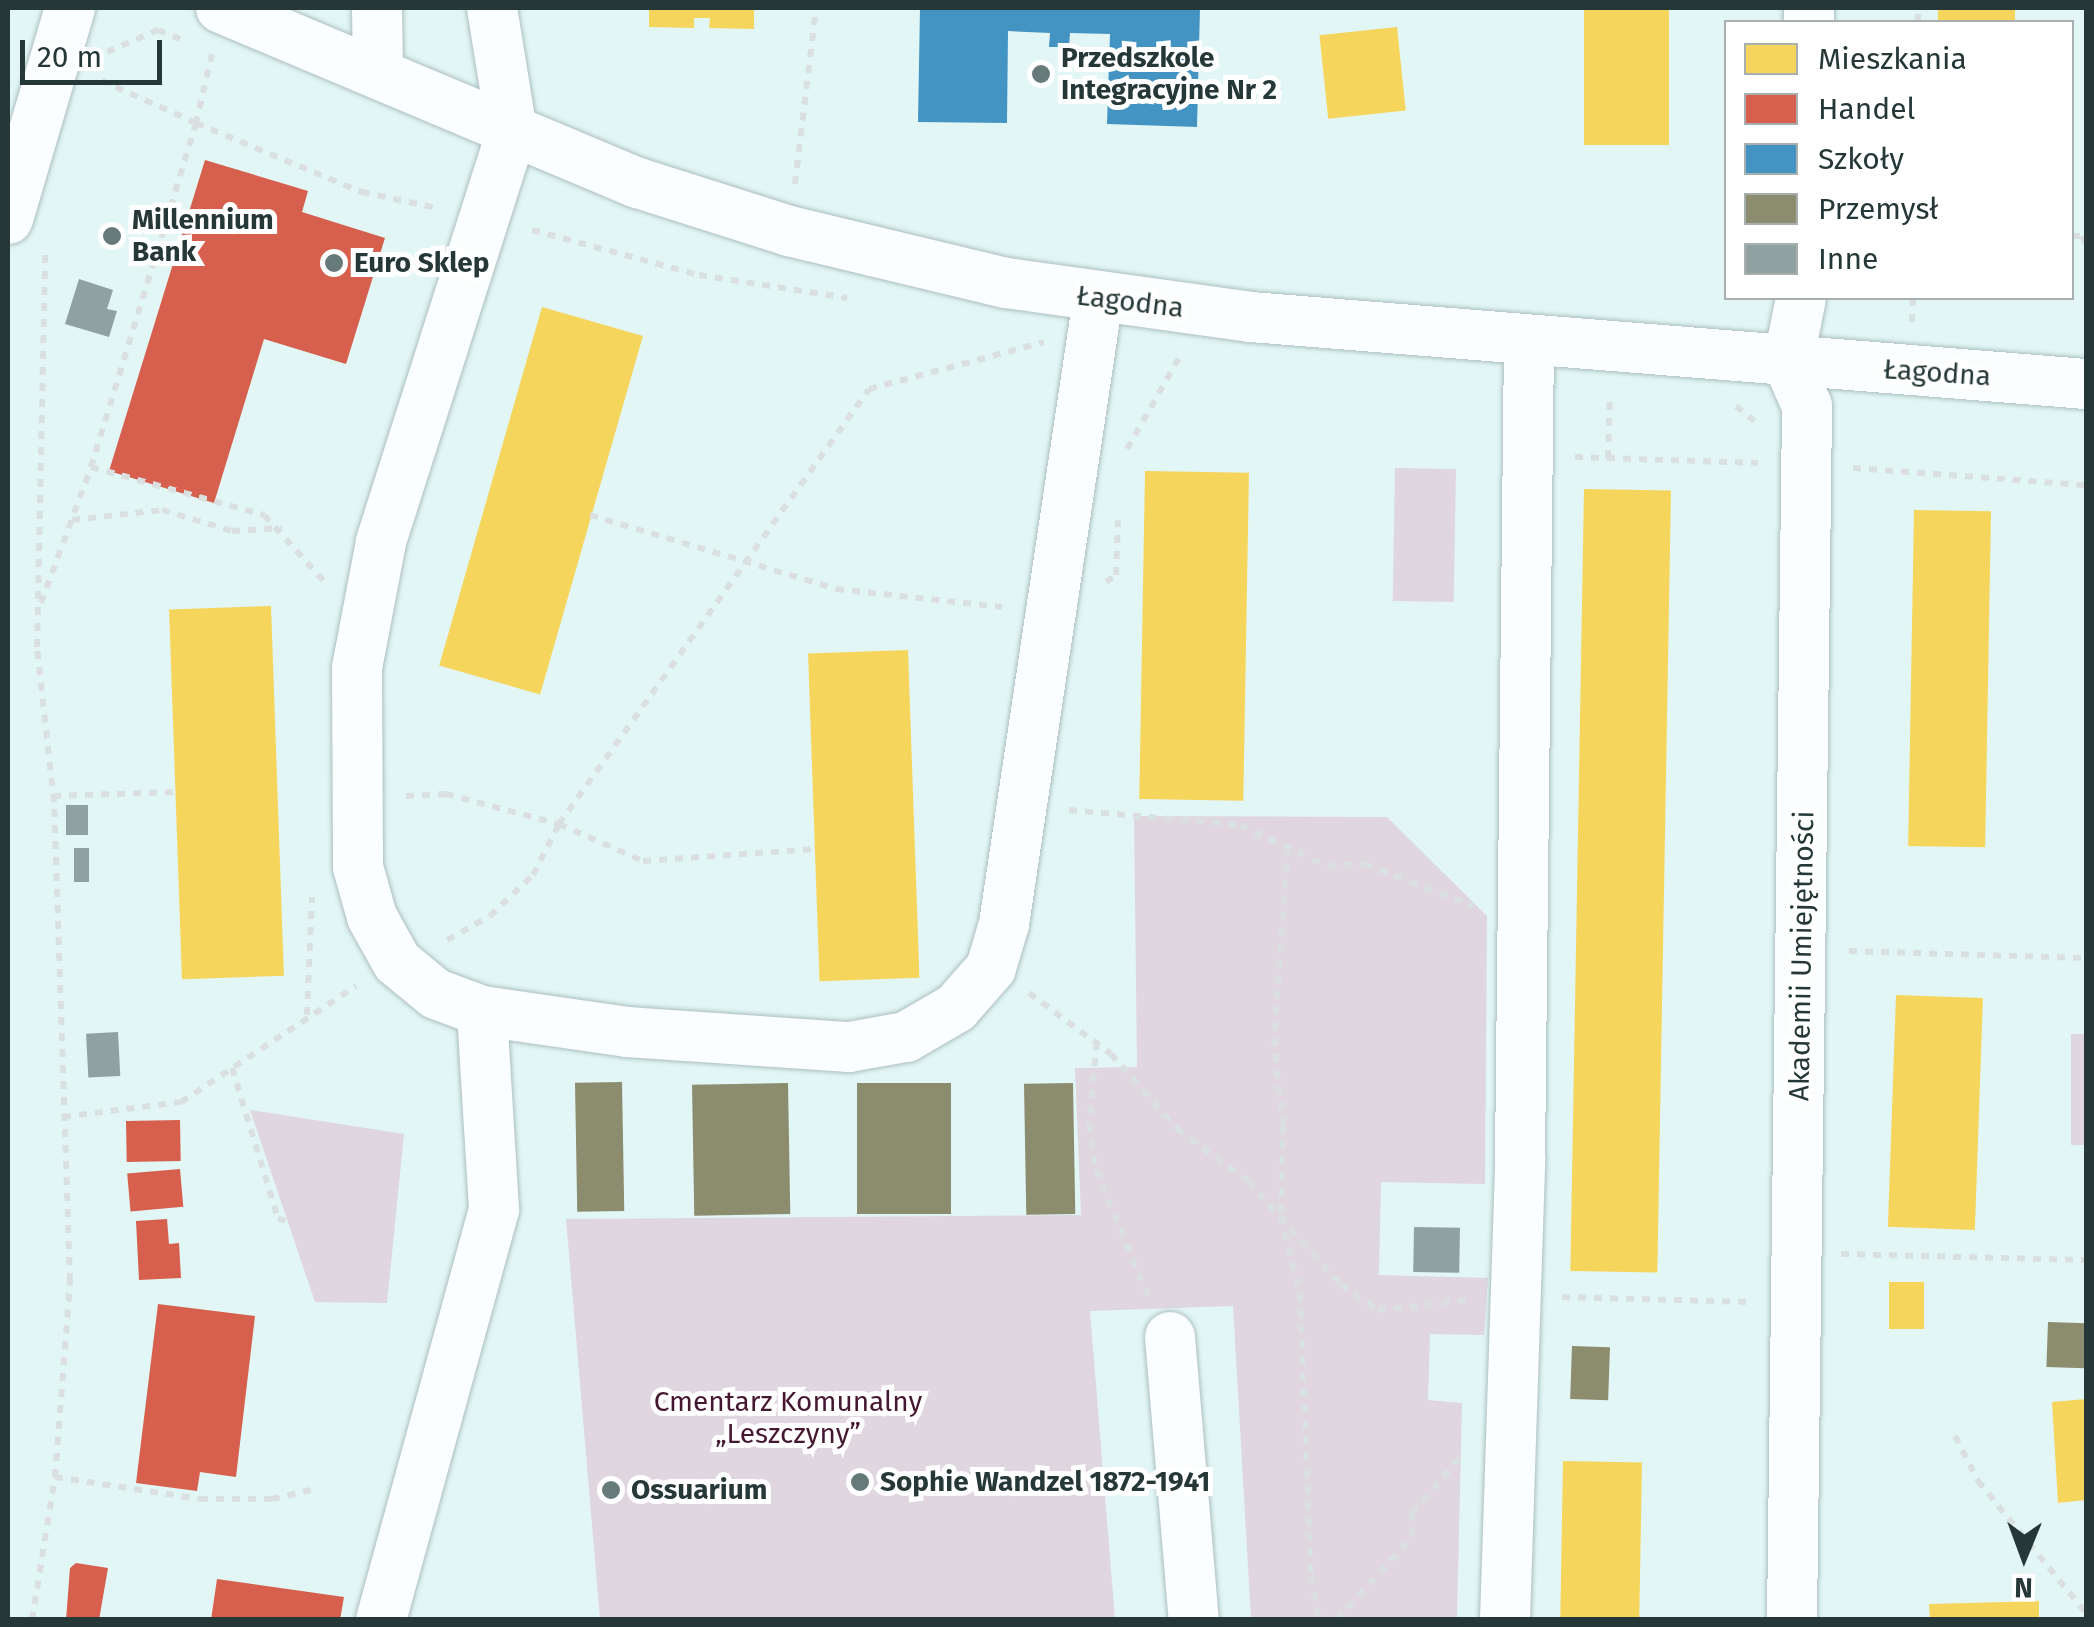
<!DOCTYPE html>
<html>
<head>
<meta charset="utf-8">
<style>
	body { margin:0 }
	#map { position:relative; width:2094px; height:1627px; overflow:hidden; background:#e2f6f6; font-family:"Fira Sans",sans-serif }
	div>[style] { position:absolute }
	.green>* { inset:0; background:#e0d6df; transform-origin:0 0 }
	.homes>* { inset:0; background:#f6d55c; transform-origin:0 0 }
	.shops>* { inset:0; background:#d6604d; transform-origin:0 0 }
	.schools>* { inset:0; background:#4393c3 }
	.industry>* { inset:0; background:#8c8c6e; transform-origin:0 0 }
	.building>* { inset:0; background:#90a1a1; transform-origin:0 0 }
	.path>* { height:6px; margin-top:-3px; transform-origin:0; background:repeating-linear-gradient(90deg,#dae0e0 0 8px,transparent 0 16px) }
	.roads { filter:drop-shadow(0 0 2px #adbebe) drop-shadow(0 0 2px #adbebe) }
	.minor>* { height:50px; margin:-25px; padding:0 25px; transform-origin:25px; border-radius:25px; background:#fbfefe }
	.dots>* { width:28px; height:28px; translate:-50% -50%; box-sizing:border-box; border:5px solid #fff; border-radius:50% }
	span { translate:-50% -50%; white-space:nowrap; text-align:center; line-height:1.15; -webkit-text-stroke:10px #fff; paint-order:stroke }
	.poi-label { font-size:28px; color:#253837; font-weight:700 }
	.left { translate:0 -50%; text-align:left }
	.street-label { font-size:28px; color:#253837 }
	.park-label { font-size:28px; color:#451731 }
	.frame { position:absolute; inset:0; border:10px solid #253837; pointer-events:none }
	.legend { position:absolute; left:1724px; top:20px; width:350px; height:280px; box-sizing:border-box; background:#fff; border:2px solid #a8afaf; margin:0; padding:12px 18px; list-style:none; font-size:30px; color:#253837 }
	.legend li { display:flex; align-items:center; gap:20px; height:50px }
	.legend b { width:50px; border:2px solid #a8afaf }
	.north { position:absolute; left:1974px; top:1507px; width:100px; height:100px; -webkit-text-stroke:8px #fff; paint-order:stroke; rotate:181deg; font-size:28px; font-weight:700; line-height:40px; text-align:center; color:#253837 }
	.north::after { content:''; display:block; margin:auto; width:35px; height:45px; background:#253837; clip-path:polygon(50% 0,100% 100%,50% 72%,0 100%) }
	.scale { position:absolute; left:20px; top:40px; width:142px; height:45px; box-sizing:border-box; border:5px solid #253837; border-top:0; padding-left:12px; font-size:30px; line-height:35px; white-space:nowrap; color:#253837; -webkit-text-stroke:8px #fff; paint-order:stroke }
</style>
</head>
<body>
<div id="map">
	<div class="green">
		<i style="left:1395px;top:468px;width:61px;height:133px;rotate:1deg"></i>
		<i style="clip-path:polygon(1134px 816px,1387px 817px,1487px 916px,1485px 1184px,1381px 1182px,1379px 1275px,1488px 1278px,1484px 1335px,1430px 1334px,1428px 1400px,1462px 1403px,1457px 1619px,1251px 1619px,1233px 1306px,1090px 1311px,1115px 1619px,600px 1619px,566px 1219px,1081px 1215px,1075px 1068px,1137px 1067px)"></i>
		<i style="left:2086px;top:1034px;width:111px;height:15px;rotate:90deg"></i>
		<i style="clip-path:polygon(250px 1110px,404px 1134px,387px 1303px,315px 1302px)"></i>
	</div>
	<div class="homes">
		<i style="clip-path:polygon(649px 8px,754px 8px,754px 29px,709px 28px,710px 18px,694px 18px,694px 28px,649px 27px)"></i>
		<i style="left:1584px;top:8px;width:85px;height:137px"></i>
		<i style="left:1938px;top:8px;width:77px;height:14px"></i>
		<i style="left:1397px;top:27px;width:84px;height:78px;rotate:84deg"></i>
		<i style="left:542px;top:307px;width:105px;height:373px;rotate:16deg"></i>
		<i style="left:1145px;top:471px;width:104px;height:328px;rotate:1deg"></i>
		<i style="left:1584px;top:489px;width:87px;height:782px;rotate:1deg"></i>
		<i style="left:1914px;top:510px;width:77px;height:336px;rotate:1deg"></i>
		<i style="left:271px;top:606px;width:370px;height:102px;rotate:88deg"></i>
		<i style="left:908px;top:650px;width:328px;height:100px;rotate:88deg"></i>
		<i style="left:1896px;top:995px;width:87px;height:232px;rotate:2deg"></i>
		<i style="left:1889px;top:1282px;width:35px;height:47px"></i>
		<i style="clip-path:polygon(2086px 1399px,2086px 1500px,2058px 1503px,2052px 1402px)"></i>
		<i style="left:1563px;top:1461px;width:79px;height:159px;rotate:1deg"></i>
		<i style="clip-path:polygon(2039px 1601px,2039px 1620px,1930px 1620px,1929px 1604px)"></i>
	</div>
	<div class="shops">
		<i style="clip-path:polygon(205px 160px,308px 191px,302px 212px,385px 238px,346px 364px,264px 339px,214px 503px,109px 471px)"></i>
		<i style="left:180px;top:1120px;width:41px;height:54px;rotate:89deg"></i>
		<i style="left:180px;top:1169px;width:38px;height:53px;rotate:85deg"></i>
		<i style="clip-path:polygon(167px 1219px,169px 1244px,179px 1243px,181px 1278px,139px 1280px,136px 1221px)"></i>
		<i style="clip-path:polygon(158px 1304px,255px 1316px,236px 1477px,200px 1472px,197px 1491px,136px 1483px)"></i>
		<i style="clip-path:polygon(76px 1563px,108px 1568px,99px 1620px,66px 1620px,70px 1568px)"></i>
		<i style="clip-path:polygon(217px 1579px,344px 1597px,340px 1620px,211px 1620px)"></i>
	</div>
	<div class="schools">
		<i style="clip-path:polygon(920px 8px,1200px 8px,1197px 127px,1107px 124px,1110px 34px,1070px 33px,1069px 47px,1049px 47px,1050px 33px,1008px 31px,1007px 123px,918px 122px)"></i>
	</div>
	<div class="industry">
		<i style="left:622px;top:1082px;width:129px;height:47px;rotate:89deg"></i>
		<i style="left:788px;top:1083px;width:131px;height:96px;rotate:89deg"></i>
		<i style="left:857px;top:1083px;width:94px;height:131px"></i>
		<i style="left:1073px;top:1083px;width:131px;height:49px;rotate:89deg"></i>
		<i style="left:2048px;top:1322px;width:38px;height:45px;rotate:2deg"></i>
		<i style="left:1572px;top:1346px;width:38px;height:53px;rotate:2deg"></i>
	</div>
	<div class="building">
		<i style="clip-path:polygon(79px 279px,113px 290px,107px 309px,117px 311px,109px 337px,65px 324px)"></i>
		<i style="left:66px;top:805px;width:22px;height:30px"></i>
		<i style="left:74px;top:848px;width:15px;height:34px"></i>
		<i style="left:118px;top:1032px;width:44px;height:32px;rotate:87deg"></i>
		<i style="left:1414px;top:1227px;width:46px;height:45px;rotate:1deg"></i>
	</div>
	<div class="path">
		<i style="left:1918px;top:22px;width:14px;rotate:-90deg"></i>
		<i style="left:107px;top:52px;width:56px;rotate:-23.3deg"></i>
		<i style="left:158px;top:30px;width:27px;rotate:22deg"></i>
		<i style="left:212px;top:54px;width:71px;rotate:103.1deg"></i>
		<i style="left:196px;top:123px;width:180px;rotate:22.6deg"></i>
		<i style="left:362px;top:192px;width:77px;rotate:12deg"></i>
		<i style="left:795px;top:184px;width:177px;rotate:-83.2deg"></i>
		<i style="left:532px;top:230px;width:173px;rotate:15.1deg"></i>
		<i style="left:699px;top:275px;width:150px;rotate:8.8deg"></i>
		<i style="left:2072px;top:236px;width:10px"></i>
		<i style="left:2082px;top:236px;width:10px;rotate:66deg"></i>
		<i style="left:1912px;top:322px;width:24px;rotate:-88deg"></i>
		<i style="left:1736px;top:406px;width:27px;rotate:39deg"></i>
		<i style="left:1127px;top:449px;width:107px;rotate:-60.3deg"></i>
		<i style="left:1575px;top:457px;width:183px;rotate:1.9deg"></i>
		<i style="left:1608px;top:458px;width:63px;rotate:-88.2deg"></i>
		<i style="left:91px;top:467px;width:180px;rotate:15.5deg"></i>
		<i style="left:264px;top:515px;width:88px;rotate:47.8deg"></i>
		<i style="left:1853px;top:468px;width:234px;rotate:4.2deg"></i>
		<i style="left:590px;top:515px;width:257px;rotate:16.7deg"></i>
		<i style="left:836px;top:589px;width:167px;rotate:6.2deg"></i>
		<i style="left:72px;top:520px;width:91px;rotate:-6.3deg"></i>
		<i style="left:162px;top:510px;width:73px;rotate:16.7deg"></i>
		<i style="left:232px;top:531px;width:50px;rotate:-3.4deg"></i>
		<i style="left:1106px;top:582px;width:12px;rotate:-35deg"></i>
		<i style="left:1116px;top:575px;width:55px;rotate:-87.9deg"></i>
		<i style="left:41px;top:603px;width:145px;rotate:-69.8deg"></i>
		<i style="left:91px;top:467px;width:360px;rotate:-73deg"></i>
		<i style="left:196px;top:123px;width:107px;rotate:-155.8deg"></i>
		<i style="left:53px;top:796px;width:122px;rotate:-1.9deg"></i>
		<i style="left:406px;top:796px;width:40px;rotate:-2.9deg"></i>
		<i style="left:446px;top:794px;width:117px;rotate:14.9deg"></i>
		<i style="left:559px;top:824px;width:534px;rotate:-54.52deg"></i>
		<i style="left:869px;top:389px;width:181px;rotate:-15deg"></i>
		<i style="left:1069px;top:810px;width:172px;rotate:5deg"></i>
		<i style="left:1240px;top:825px;width:96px;rotate:25.2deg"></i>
		<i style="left:1327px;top:866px;width:38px;rotate:-3deg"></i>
		<i style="left:1365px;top:864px;width:116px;rotate:21.3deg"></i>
		<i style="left:1288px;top:847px;width:192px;rotate:94.2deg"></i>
		<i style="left:1274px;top:1038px;width:87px;rotate:84.1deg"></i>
		<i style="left:1283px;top:1125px;width:91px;rotate:91.3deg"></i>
		<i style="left:1281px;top:1216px;width:79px;rotate:76.1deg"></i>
		<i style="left:1300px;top:1293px;width:284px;rotate:87.8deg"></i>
		<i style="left:1311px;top:1577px;width:44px;rotate:79.5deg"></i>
		<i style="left:447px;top:940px;width:49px;rotate:-29.2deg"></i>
		<i style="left:490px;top:916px;width:59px;rotate:-43.6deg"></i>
		<i style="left:533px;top:875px;width:57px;rotate:-63deg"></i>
		<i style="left:559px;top:824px;width:92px;rotate:23.8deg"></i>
		<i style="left:643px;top:861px;width:172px;rotate:-4deg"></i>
		<i style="left:1849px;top:951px;width:237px;rotate:1.7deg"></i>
		<i style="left:1029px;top:993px;width:102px;rotate:36.6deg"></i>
		<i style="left:1111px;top:1054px;width:100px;rotate:48.7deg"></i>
		<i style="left:1177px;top:1129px;width:88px;rotate:36.2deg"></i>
		<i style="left:1248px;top:1181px;width:140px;rotate:48.2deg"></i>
		<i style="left:1341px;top:1285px;width:45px;rotate:34deg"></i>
		<i style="left:1378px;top:1310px;width:93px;rotate:-6.2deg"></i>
		<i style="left:307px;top:1015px;width:118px;rotate:-87.6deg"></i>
		<i style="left:1097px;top:1042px;width:82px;rotate:95.6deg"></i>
		<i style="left:1089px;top:1124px;width:47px;rotate:81.3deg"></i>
		<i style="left:1096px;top:1170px;width:136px;rotate:67.6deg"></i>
		<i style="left:232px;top:1068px;width:157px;rotate:73deg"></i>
		<i style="left:278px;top:1218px;width:11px;rotate:22deg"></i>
		<i style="left:63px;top:1117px;width:119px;rotate:-7.2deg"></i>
		<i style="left:181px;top:1102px;width:210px;rotate:-33.5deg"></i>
		<i style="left:1841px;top:1254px;width:245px;rotate:1.4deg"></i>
		<i style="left:1562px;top:1297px;width:187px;rotate:1.5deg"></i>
		<i style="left:1955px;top:1436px;width:51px;rotate:62.9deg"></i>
		<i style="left:1978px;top:1481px;width:171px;rotate:50.7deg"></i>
		<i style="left:55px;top:1477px;width:147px;rotate:8.6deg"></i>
		<i style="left:200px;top:1499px;width:72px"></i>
		<i style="left:272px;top:1499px;width:40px;rotate:-13deg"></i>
		<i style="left:32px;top:1620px;width:145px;rotate:-80.9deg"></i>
		<i style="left:55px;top:1477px;width:197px;rotate:-85.6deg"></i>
		<i style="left:70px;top:1281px;width:479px;rotate:-91.9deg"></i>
		<i style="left:54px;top:802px;width:156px;rotate:-96.3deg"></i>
		<i style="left:37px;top:647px;width:397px;rotate:-88.8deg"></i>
		<i style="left:1337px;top:1620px;width:112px;rotate:-47.9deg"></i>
		<i style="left:1412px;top:1537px;width:24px;rotate:-90deg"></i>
		<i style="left:1412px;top:1513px;width:73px;rotate:-48.9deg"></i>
	</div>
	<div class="roads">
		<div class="minor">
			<i style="left:221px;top:8px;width:452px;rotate:22.8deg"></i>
			<i style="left:638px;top:183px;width:158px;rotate:17.6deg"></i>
			<i style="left:789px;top:231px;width:223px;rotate:13.5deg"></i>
			<i style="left:1006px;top:283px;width:247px;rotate:7.9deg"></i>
			<i style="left:1251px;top:317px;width:838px;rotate:4.59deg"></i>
			<i style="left:377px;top:8px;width:65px;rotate:89.1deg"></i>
			<i style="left:492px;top:8px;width:125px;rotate:80.8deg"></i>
			<i style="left:512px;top:131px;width:431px;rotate:107.7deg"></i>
			<i style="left:381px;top:542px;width:128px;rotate:100.8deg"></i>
			<i style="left:357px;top:668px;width:199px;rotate:89.7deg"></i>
			<i style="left:358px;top:867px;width:52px;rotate:74.4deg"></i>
			<i style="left:372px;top:917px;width:51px;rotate:60.9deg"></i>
			<i style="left:397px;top:962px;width:50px;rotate:39.4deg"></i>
			<i style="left:436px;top:994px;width:49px;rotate:20.3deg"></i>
			<i style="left:482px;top:1011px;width:147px;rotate:8.2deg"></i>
			<i style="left:627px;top:1032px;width:223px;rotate:3.9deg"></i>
			<i style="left:849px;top:1047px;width:58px;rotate:-10deg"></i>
			<i style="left:906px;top:1037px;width:58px;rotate:-30.1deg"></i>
			<i style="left:956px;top:1008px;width:53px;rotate:-48.8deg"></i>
			<i style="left:991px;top:968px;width:46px;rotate:-73.5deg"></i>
			<i style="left:1004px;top:924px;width:632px;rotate:-81.45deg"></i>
			<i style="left:1809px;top:22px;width:14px;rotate:-90deg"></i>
			<i style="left:8px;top:219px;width:220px;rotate:-73.6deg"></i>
			<i style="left:1170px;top:1337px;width:284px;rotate:85.2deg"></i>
			<i style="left:381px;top:1620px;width:426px;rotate:-74.6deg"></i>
			<i style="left:494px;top:1209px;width:198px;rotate:-93.5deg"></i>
			<i style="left:1505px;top:1620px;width:461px;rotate:-88.1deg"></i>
			<i style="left:1520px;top:1159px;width:818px;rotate:-89.37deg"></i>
			<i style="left:1792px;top:1620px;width:1214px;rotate:-89.29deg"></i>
			<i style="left:1807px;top:406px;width:47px;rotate:-113.8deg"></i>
			<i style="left:1788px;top:363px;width:66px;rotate:-78.7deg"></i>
		</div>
	</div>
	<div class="dots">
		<i style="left:1041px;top:74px;background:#677a7a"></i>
		<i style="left:112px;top:236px;background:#677a7a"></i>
		<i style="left:334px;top:263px;background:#677a7a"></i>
		<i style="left:860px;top:1482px;background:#677a7a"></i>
		<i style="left:611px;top:1490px;background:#677a7a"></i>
	</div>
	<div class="poi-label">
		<span class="left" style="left:1061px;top:74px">Przedszkole<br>Integracyjne Nr 2</span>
		<span class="left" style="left:132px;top:236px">Millennium<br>Bank</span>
		<span class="left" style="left:354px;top:263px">Euro Sklep</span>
		<span class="left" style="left:880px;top:1482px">Sophie Wandzel 1872-1941</span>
		<span class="left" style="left:631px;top:1490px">Ossuarium</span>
	</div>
	<div class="street-label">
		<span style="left:1130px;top:302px;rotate:7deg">Łagodna</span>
		<span style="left:1937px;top:373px;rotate:4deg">Łagodna</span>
		<span style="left:1802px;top:956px;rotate:-89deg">Akademii Umiejętności</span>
	</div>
	<div class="park-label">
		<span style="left:788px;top:1418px">Cmentarz Komunalny<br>„Leszczyny”</span>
	</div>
	<div class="frame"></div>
	<ul class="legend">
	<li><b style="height:28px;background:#f6d55c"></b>Mieszkania</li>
	<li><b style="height:28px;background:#d6604d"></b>Handel</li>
	<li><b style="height:28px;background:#4393c3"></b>Szkoły</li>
	<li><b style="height:28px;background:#8c8c6e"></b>Przemysł</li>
	<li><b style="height:28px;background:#90a1a1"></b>Inne</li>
	</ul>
	<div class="north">N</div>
	<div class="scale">20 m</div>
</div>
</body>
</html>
